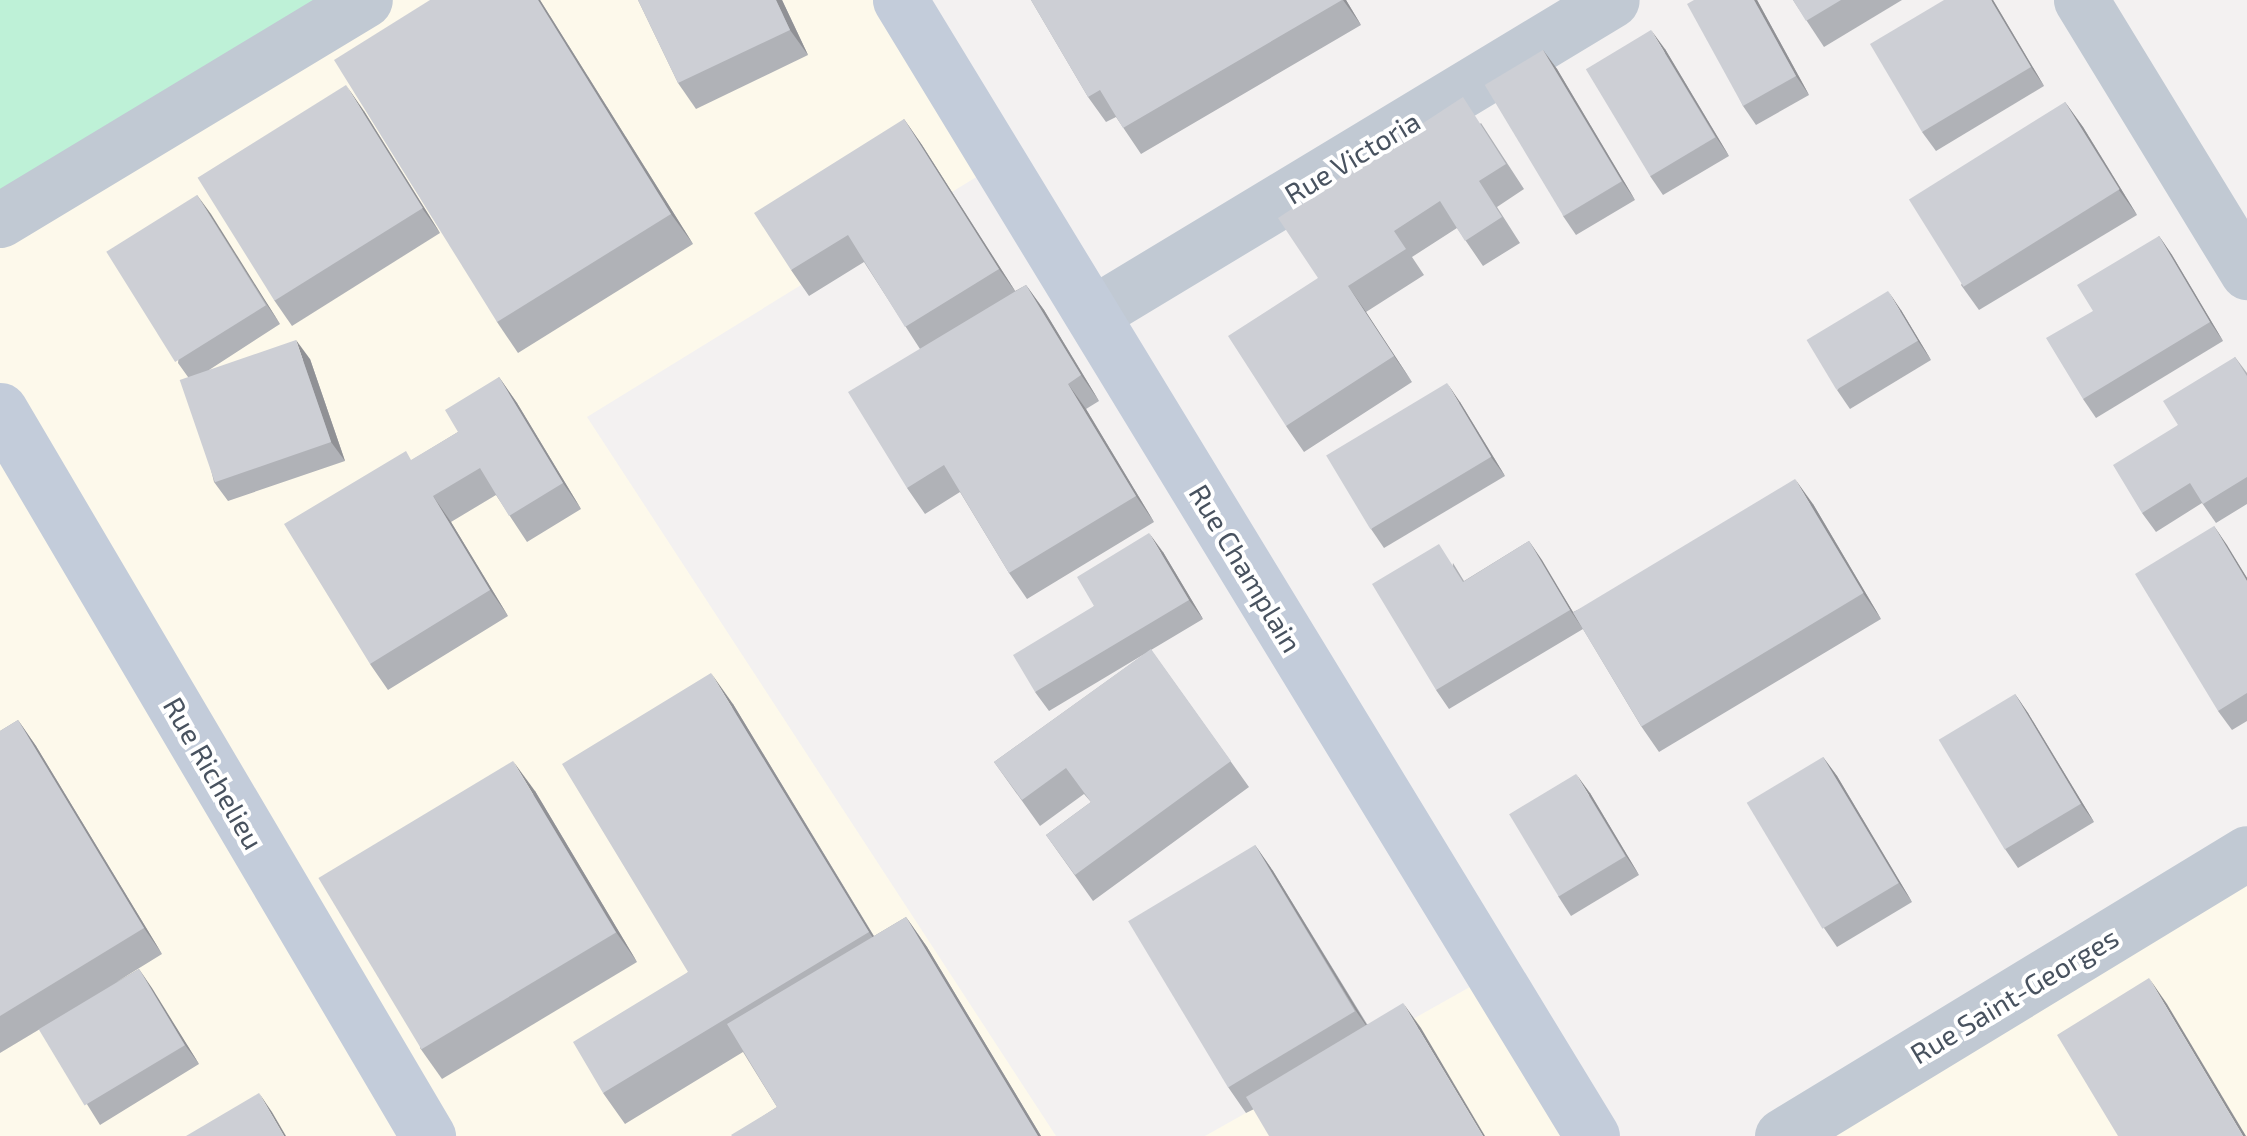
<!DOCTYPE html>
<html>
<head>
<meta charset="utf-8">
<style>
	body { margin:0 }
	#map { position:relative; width:2247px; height:1136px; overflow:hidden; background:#f3f1f1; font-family:"Exo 2",sans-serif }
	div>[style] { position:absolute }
	.commercial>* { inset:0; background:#fdf9eb }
	.green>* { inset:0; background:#bef1d7 }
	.street>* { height:55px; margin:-27.5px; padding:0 27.5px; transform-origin:27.5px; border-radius:27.5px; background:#c1c9d3 }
	.secondary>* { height:55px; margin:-27.5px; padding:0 27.5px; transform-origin:27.5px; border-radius:27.5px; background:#c3ccda }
	.wall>* { inset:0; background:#b0b2b7 }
	.shaded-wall>* { inset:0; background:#909195 }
	.building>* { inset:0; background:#cdcfd5; transform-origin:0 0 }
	span { translate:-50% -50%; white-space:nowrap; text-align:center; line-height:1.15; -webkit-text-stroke:8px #fff; paint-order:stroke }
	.street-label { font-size:28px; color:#48525f }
</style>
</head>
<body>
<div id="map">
	<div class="commercial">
		<i style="clip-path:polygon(0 0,900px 0,999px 163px,587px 417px,1056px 1136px,0 1136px)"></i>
		<i style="clip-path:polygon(2247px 853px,2247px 1136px,1782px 1136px)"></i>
		<i style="clip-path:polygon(1493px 974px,1592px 1136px,1205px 1136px)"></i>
	</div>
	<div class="green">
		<i style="clip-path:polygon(0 0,365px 0,0 220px)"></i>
	</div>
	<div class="street">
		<i style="left:2081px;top:0;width:319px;rotate:58.6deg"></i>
		<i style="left:0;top:220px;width:426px;rotate:-31.1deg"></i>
		<i style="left:1092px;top:314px;width:607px;rotate:-31.13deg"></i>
		<i style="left:1782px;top:1136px;width:544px;rotate:-31.32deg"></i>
	</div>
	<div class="secondary">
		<i style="left:900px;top:0;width:1330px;rotate:58.65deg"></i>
		<i style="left:0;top:410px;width:843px;rotate:59.48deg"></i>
	</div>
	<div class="wall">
		<i style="clip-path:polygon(430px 0,540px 0,693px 244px,518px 353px,497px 322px)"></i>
		<i style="clip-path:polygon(638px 0,782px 0,808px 55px,696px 109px,678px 83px)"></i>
		<i style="clip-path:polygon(1031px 0,1346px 0,1361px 25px,1141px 154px,1116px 117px,1106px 122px,1088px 97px)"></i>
		<i style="clip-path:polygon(1694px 0,1757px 0,1809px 95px,1756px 125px,1743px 106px)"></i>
		<i style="clip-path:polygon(1793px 0,1902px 0,1824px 47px)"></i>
		<i style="clip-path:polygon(1993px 0,2044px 86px,1936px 151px,1922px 132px)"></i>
		<i style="clip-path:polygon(1665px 49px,1729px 156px,1663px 195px,1650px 176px)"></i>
		<i style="clip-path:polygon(1543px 50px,1557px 69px,1635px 200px,1576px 235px,1563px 216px)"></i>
		<i style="clip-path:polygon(2065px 102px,2083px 127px,2137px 215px,1979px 310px,1961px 285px)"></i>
		<i style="clip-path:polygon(364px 111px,440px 233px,292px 326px,274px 300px)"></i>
		<i style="clip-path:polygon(904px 119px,922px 145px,1015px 291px,1026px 285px,1044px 310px,1099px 401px,1086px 409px,1154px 522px,1027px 599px,1009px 573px,960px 492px,925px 514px,907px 488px,920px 349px,864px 262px,809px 296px,791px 270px)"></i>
		<i style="clip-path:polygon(1481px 123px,1524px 189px,1497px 207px,1520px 243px,1483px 266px,1457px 228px,1412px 257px,1424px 275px,1366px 312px,1412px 382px,1304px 452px,1286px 426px,1318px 278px)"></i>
		<i style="clip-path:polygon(197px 195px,280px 324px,209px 370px,310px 359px,345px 461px,228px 501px,214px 482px,188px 377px,178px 363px)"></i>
		<i style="clip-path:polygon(2159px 236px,2172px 255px,2223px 341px,2096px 418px,2083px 399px,2093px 311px)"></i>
		<i style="clip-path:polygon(1901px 310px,1931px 360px,1850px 409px,1837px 390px)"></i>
		<i style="clip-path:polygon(2235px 357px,2247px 373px,2247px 504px,2216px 523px,2202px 503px,2156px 532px,2142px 513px,2178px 425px)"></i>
		<i style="clip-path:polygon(499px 377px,517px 403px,581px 509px,527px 542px,496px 495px,451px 522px,508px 616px,388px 690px,370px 664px,412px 460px,458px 432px)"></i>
		<i style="clip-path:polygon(1460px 402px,1505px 476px,1384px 548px,1371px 529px)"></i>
		<i style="clip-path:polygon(1813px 504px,1881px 619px,1659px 752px,1641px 726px,1583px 629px,1449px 709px,1436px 690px,1453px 563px,1464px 581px,1529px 541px,1573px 612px)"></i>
		<i style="clip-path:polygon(2214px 526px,2247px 578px,2247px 721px,2232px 730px,2218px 711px)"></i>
		<i style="clip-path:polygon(1163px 552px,1203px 619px,1151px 650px,1249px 787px,1093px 901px,1046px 835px,1091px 802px,1084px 794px,1040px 826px,994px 762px,1146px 653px,1049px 711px,1035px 692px,1094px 606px)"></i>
		<i style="clip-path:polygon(2015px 694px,2028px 713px,2094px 822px,2018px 868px,2005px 849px)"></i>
		<i style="clip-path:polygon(733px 704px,874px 936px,906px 917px,927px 947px,1041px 1136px,732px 1136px,777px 1107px,743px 1052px,625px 1124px,603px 1093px,688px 972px)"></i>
		<i style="clip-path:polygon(18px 720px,36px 746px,162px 954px,115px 983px,139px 969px,199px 1064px,100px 1125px,40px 1029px,0 1053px,0 731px)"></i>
		<i style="clip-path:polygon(1823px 757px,1837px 776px,1912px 902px,1837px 947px,1824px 928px)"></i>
		<i style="clip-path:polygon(535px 791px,637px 962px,442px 1079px,420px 1048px)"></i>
		<i style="clip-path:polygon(1590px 793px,1639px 875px,1571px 916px,1558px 896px)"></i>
		<i style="clip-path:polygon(1255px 845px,1273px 871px,1367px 1024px,1421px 1028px,1246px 1113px,1228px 1087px)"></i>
	</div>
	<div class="shaded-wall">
		<i style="clip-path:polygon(538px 0,540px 0,693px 244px,671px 214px)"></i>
		<i style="clip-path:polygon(776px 0,782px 0,808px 55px,790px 30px)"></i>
		<i style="clip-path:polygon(1343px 0,1346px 0,1361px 25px)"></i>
		<i style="clip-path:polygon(1754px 0,1757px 0,1809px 95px,1796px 76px)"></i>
		<i style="clip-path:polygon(1991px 0,1993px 0,2044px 86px,2031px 67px)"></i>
		<i style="clip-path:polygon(1651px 30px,1665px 49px,1729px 156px,1716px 137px)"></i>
		<i style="clip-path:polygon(1543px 50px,1557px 69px,1635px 200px,1622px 181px)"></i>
		<i style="clip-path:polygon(346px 85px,364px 111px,440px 233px,422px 208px)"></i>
		<i style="clip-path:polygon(2065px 102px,2083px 127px,2137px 215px,2119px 190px)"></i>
		<i style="clip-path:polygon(904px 119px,922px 145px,1017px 294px,999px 269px)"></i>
		<i style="clip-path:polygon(197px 195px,211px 214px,280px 324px,267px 305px)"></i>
		<i style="clip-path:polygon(2159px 236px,2172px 255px,2223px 341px,2210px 322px)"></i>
		<i style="clip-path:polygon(1026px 285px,1044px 310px,1099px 401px,1081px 375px)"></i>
		<i style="clip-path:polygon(1348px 286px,1366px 312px,1412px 382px,1394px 356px)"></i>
		<i style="clip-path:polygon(1888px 291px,1901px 310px,1931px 360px,1918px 341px)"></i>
		<i style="clip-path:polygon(296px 340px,310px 359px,345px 461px,331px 442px)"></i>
		<i style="clip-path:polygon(499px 377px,517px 403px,581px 509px,563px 483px)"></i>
		<i style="clip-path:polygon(1447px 383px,1460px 402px,1505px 476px,1491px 457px)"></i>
		<i style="clip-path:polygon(1068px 384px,1086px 409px,1154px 522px,1136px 496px)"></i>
		<i style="clip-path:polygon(1795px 479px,1813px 504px,1881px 619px,1863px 593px)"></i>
		<i style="clip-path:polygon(433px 496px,451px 522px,508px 616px,490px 590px)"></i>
		<i style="clip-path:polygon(2214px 526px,2227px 545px,2247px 578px,2247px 581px)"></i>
		<i style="clip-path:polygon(1149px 533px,1163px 552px,1203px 619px,1189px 600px)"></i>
		<i style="clip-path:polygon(1529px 541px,1542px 560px,1583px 629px,1570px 610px)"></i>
		<i style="clip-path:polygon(711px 673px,733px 704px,890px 963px,869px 932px)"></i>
		<i style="clip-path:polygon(2015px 694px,2028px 713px,2094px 822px,2081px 804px)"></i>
		<i style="clip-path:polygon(18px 720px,36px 746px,162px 954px,144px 928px)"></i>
		<i style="clip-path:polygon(1823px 757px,1837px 776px,1912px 902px,1899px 883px)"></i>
		<i style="clip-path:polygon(513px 761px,535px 791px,637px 962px,616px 932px)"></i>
		<i style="clip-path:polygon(1576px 774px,1590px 793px,1639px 875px,1626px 856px)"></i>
		<i style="clip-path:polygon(1255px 845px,1273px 871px,1374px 1037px,1356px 1011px)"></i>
		<i style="clip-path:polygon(906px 917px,927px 947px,1041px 1136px,1038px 1136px)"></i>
		<i style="clip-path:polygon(139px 969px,152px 988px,199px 1064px,185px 1045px)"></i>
		<i style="clip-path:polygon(2149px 978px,2167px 1004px,2246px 1136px,2243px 1136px)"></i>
		<i style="clip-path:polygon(1403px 1003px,1421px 1028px,1485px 1136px,1483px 1136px)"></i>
		<i style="clip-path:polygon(259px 1093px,272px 1112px,286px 1136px,284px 1136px)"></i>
	</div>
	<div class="building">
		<i style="clip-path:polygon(430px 0,538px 0,671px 214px,497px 322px,334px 60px)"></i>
		<i style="clip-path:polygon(638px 0,776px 0,790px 30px,678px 83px)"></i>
		<i style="clip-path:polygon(1031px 0,1342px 0,1123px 128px,1100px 90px,1088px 97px)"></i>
		<i style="clip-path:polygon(1694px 0,1754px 0,1796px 76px,1743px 106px,1687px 4px)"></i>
		<i style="clip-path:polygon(1793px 0,1841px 0,1806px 21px)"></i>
		<i style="clip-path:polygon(1944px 0,1991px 0,2031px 67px,1922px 132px,1870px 44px)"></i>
		<i style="left:1651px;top:30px;width:125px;height:76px;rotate:59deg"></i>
		<i style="left:1543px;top:50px;width:153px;height:68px;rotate:59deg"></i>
		<i style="left:346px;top:85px;width:145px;height:175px;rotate:58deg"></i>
		<i style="clip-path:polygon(1463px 97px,1506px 164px,1479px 181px,1502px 217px,1465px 241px,1440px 201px,1394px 231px,1406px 249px,1348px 286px,1394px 356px,1286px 426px,1228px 336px,1318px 278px,1278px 218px)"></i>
		<i style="left:2065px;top:102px;width:103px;height:184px;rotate:58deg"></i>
		<i style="clip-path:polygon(904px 119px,999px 269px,905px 327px,848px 235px,791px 270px,754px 213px)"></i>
		<i style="left:197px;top:195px;width:130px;height:107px;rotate:58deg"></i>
		<i style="clip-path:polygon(2159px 236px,2210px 322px,2083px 399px,2046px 338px,2093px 311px,2077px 285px)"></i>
		<i style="clip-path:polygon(1026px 285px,1081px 375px,1068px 384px,1136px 496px,1009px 573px,944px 465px,907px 488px,848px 392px)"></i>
		<i style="left:1888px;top:291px;width:58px;height:95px;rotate:59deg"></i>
		<i style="left:296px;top:340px;width:108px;height:123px;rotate:71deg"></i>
		<i style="clip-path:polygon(2235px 357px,2247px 376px,2247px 477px,2203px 504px,2190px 483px,2142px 513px,2113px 465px,2178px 425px,2163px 401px)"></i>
		<i style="clip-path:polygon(499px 377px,563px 483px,509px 516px,480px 468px,433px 496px,490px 590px,370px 664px,284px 524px,406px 451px,411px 460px,458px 432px,445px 410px)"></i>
		<i style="left:1447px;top:383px;width:86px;height:141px;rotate:59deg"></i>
		<i style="left:1795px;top:479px;width:133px;height:259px;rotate:59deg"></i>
		<i style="clip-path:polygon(2214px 526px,2247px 581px,2247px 693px,2218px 711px,2135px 574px)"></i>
		<i style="clip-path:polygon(1149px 533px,1189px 600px,1035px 692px,1013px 655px,1094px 606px,1077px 577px)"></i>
		<i style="clip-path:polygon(1529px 541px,1570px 610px,1436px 690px,1372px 584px,1439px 544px,1463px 582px)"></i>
		<i style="clip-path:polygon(1151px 649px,1231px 761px,1075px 875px,1046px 835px,1091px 802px,1066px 768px,1022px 800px,994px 762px)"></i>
		<i style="clip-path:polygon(711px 673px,869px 932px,603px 1093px,573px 1042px,688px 972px,562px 764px)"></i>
		<i style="left:2015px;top:694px;width:128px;height:89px;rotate:59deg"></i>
		<i style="clip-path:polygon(18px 720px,144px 928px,0 1016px,0 731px)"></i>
		<i style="left:1823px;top:757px;width:147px;height:89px;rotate:59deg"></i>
		<i style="left:513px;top:761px;width:200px;height:227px;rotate:59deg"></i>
		<i style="left:1576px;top:774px;width:96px;height:78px;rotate:59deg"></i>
		<i style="left:1255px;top:845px;width:194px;height:148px;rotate:59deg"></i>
		<i style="clip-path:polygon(906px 917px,1038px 1136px,732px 1136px,731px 1135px,777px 1107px,727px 1024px)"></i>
		<i style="left:139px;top:969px;width:89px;height:117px;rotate:59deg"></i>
		<i style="clip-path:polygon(2149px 978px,2243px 1136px,2118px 1136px,2057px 1035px)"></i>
		<i style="clip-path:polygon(1403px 1003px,1483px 1136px,1269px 1136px,1246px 1097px)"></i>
		<i style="clip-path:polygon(259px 1093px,284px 1136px,186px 1136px)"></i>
	</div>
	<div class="street-label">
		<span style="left:1352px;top:157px;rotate:-31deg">Rue Victoria</span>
		<span style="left:1246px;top:568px;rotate:59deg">Rue Champlain</span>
		<span style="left:214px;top:773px;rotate:60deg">Rue Richelieu</span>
		<span style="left:2014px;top:995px;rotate:-31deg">Rue Saint-Georges</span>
	</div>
</div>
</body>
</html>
